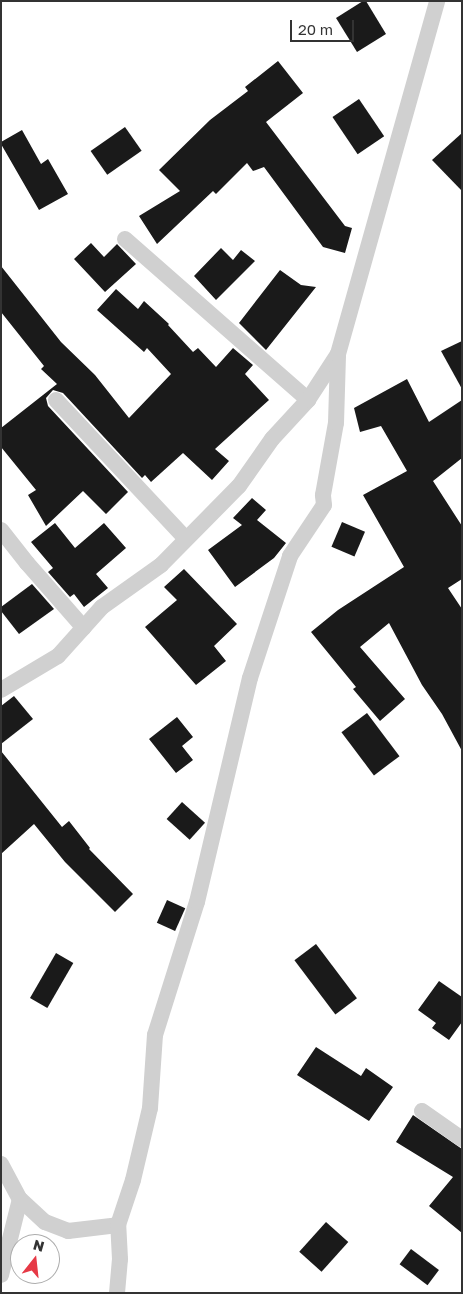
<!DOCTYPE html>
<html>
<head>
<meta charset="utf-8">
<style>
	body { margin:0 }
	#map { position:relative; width:463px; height:1294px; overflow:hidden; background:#fff; font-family:"Golos Text",sans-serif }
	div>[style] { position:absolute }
	.building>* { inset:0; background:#1a1a1a; transform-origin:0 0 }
	.street>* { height:16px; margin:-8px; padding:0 8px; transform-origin:8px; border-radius:8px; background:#d0d0d0 }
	span { translate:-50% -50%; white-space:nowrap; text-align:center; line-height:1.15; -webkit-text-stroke:5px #fff; paint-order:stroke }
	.frame { position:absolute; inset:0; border:2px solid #333; pointer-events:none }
	.north { position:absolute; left:10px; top:1234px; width:50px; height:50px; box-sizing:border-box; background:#fff; border:1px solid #adadad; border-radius:50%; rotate:16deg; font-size:14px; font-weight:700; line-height:20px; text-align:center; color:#333 }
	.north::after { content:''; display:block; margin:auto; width:18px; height:22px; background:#e63946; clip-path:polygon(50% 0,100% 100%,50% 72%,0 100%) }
	.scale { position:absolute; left:290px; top:20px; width:64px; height:22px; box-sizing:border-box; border:2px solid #333; border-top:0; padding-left:6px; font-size:15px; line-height:18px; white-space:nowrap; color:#333; -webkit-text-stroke:4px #fff; paint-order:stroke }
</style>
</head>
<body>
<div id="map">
	<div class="building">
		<i style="clip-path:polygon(363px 1px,366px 1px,386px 34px,357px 52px,336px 18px)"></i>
		<i style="clip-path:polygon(278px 61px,303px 93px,266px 122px,345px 226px,352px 228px,345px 253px,323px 247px,264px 167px,253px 171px,247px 163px,216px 194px,213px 191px,157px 244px,139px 216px,180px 191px,159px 170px,210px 120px,248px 91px,245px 87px)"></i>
		<i style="left:359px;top:99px;width:45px;height:32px;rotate:56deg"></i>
		<i style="left:125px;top:127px;width:29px;height:42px;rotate:55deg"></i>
		<i style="clip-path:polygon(22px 130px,41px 164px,48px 159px,68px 194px,39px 210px,1px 144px,1px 142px)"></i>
		<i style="clip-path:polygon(462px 133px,462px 191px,432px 160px)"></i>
		<i style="clip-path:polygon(91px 243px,104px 257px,117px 244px,136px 264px,105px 292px,74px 259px)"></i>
		<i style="clip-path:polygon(221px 248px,233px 260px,241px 250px,255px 261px,216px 300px,194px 276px)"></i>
		<i style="clip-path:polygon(1px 266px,61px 342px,95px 375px,129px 418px,171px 374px,147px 348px,144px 352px,97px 310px,116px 289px,138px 309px,144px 301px,169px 324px,168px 325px,193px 352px,198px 348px,216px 367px,233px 348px,253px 365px,245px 374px,269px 400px,215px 449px,229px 461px,212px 480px,183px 453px,151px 482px,145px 475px,142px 478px,63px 393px,53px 390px,46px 398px,48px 406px,128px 492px,106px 514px,83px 491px,46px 526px,28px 495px,36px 490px,1px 447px,1px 428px,57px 384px,41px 369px,44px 366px,1px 312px)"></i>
		<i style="clip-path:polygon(280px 270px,301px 285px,316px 287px,266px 350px,239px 323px)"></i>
		<i style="clip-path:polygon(462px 341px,462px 389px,441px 351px)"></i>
		<i style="clip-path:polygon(407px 379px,429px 422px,462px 400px,462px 458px,433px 481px,462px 526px,462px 579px,448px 588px,462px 609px,462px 751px,442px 714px,422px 685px,389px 623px,360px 647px,405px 699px,380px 721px,353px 689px,356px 687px,311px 632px,338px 610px,404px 567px,363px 495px,407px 471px,381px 426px,360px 432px,354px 408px)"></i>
		<i style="clip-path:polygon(252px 498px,266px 510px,257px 520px,286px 543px,274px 558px,235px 587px,208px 550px,242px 525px,233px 518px)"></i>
		<i style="left:342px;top:522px;width:25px;height:27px;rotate:23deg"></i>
		<i style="clip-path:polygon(55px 523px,75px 548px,104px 523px,126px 548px,96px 574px,108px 588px,84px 607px,74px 594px,70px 597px,48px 572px,53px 568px,31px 542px)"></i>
		<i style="clip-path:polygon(184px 569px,237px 624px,214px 646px,226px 661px,196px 685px,145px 627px,177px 600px,164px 587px)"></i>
		<i style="clip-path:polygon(32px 584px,54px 609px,19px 634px,1px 611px,1px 607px)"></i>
		<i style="clip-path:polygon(14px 696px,33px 719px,1px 744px,1px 706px)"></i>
		<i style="left:367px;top:713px;width:54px;height:32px;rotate:53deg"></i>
		<i style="clip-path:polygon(177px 717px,193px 737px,182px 746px,193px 760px,176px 773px,149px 739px)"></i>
		<i style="clip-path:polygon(1px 751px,62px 827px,69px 821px,90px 848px,89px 849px,133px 894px,115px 912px,65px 862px,34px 824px,1px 854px)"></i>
		<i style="left:182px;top:802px;width:31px;height:23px;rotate:42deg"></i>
		<i style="left:167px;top:900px;width:20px;height:25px;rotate:24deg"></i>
		<i style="left:316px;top:944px;width:68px;height:27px;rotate:53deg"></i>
		<i style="left:56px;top:953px;width:20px;height:52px;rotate:30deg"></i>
		<i style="clip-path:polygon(439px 981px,462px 997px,462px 1022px,449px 1040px,432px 1028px,436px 1023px,418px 1010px)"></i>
		<i style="clip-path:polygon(316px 1047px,361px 1076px,366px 1068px,393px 1087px,369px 1121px,297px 1075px)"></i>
		<i style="clip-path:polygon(413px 1115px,462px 1149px,462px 1233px,429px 1206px,453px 1177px,396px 1142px)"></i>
		<i style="left:326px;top:1222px;width:30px;height:40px;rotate:42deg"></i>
		<i style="left:411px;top:1249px;width:35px;height:19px;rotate:37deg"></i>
	</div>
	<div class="street">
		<i style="left:125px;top:239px;width:244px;rotate:41.3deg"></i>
		<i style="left:56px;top:400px;width:190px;rotate:46.9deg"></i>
		<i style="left:1px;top:530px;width:42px;rotate:51.8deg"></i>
		<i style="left:27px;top:563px;width:86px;rotate:48.8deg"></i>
		<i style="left:1px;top:690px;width:66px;rotate:-30.8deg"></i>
		<i style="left:58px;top:656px;width:66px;rotate:-48.1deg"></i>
		<i style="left:102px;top:607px;width:72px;rotate:-35.4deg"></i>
		<i style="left:161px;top:565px;width:111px;rotate:-45.4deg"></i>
		<i style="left:239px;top:486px;width:57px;rotate:-54.9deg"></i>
		<i style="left:272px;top:439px;width:53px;rotate:-47.3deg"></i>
		<i style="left:308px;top:400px;width:55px;rotate:-56.9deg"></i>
		<i style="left:422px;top:1111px;width:49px;rotate:35deg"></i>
		<i style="left:1px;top:1164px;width:40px;rotate:62deg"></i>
		<i style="left:20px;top:1199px;width:34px;rotate:43deg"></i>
		<i style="left:45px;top:1222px;width:25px;rotate:21deg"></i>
		<i style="left:68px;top:1231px;width:50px;rotate:-6.8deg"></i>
		<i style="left:1px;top:1275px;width:78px;rotate:-76deg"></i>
		<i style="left:117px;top:1293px;width:34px;rotate:-85deg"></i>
		<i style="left:120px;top:1259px;width:34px;rotate:-93deg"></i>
		<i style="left:118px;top:1225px;width:47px;rotate:-71.6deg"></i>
		<i style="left:133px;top:1180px;width:74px;rotate:-76.7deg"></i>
		<i style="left:150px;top:1108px;width:73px;rotate:-86.1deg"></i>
		<i style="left:155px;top:1035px;width:139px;rotate:-72.5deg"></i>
		<i style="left:197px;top:902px;width:230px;rotate:-76.7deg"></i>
		<i style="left:250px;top:678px;width:128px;rotate:-71.8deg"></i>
		<i style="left:290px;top:556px;width:61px;rotate:-56.3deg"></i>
		<i style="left:324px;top:505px;width:10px;rotate:-96deg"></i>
		<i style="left:323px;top:495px;width:73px;rotate:-79.8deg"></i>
		<i style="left:336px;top:423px;width:69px;rotate:-88.3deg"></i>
		<i style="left:338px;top:354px;width:367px;rotate:-74.3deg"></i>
	</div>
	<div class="frame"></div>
	<div class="north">N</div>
	<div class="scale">20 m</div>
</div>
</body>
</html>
